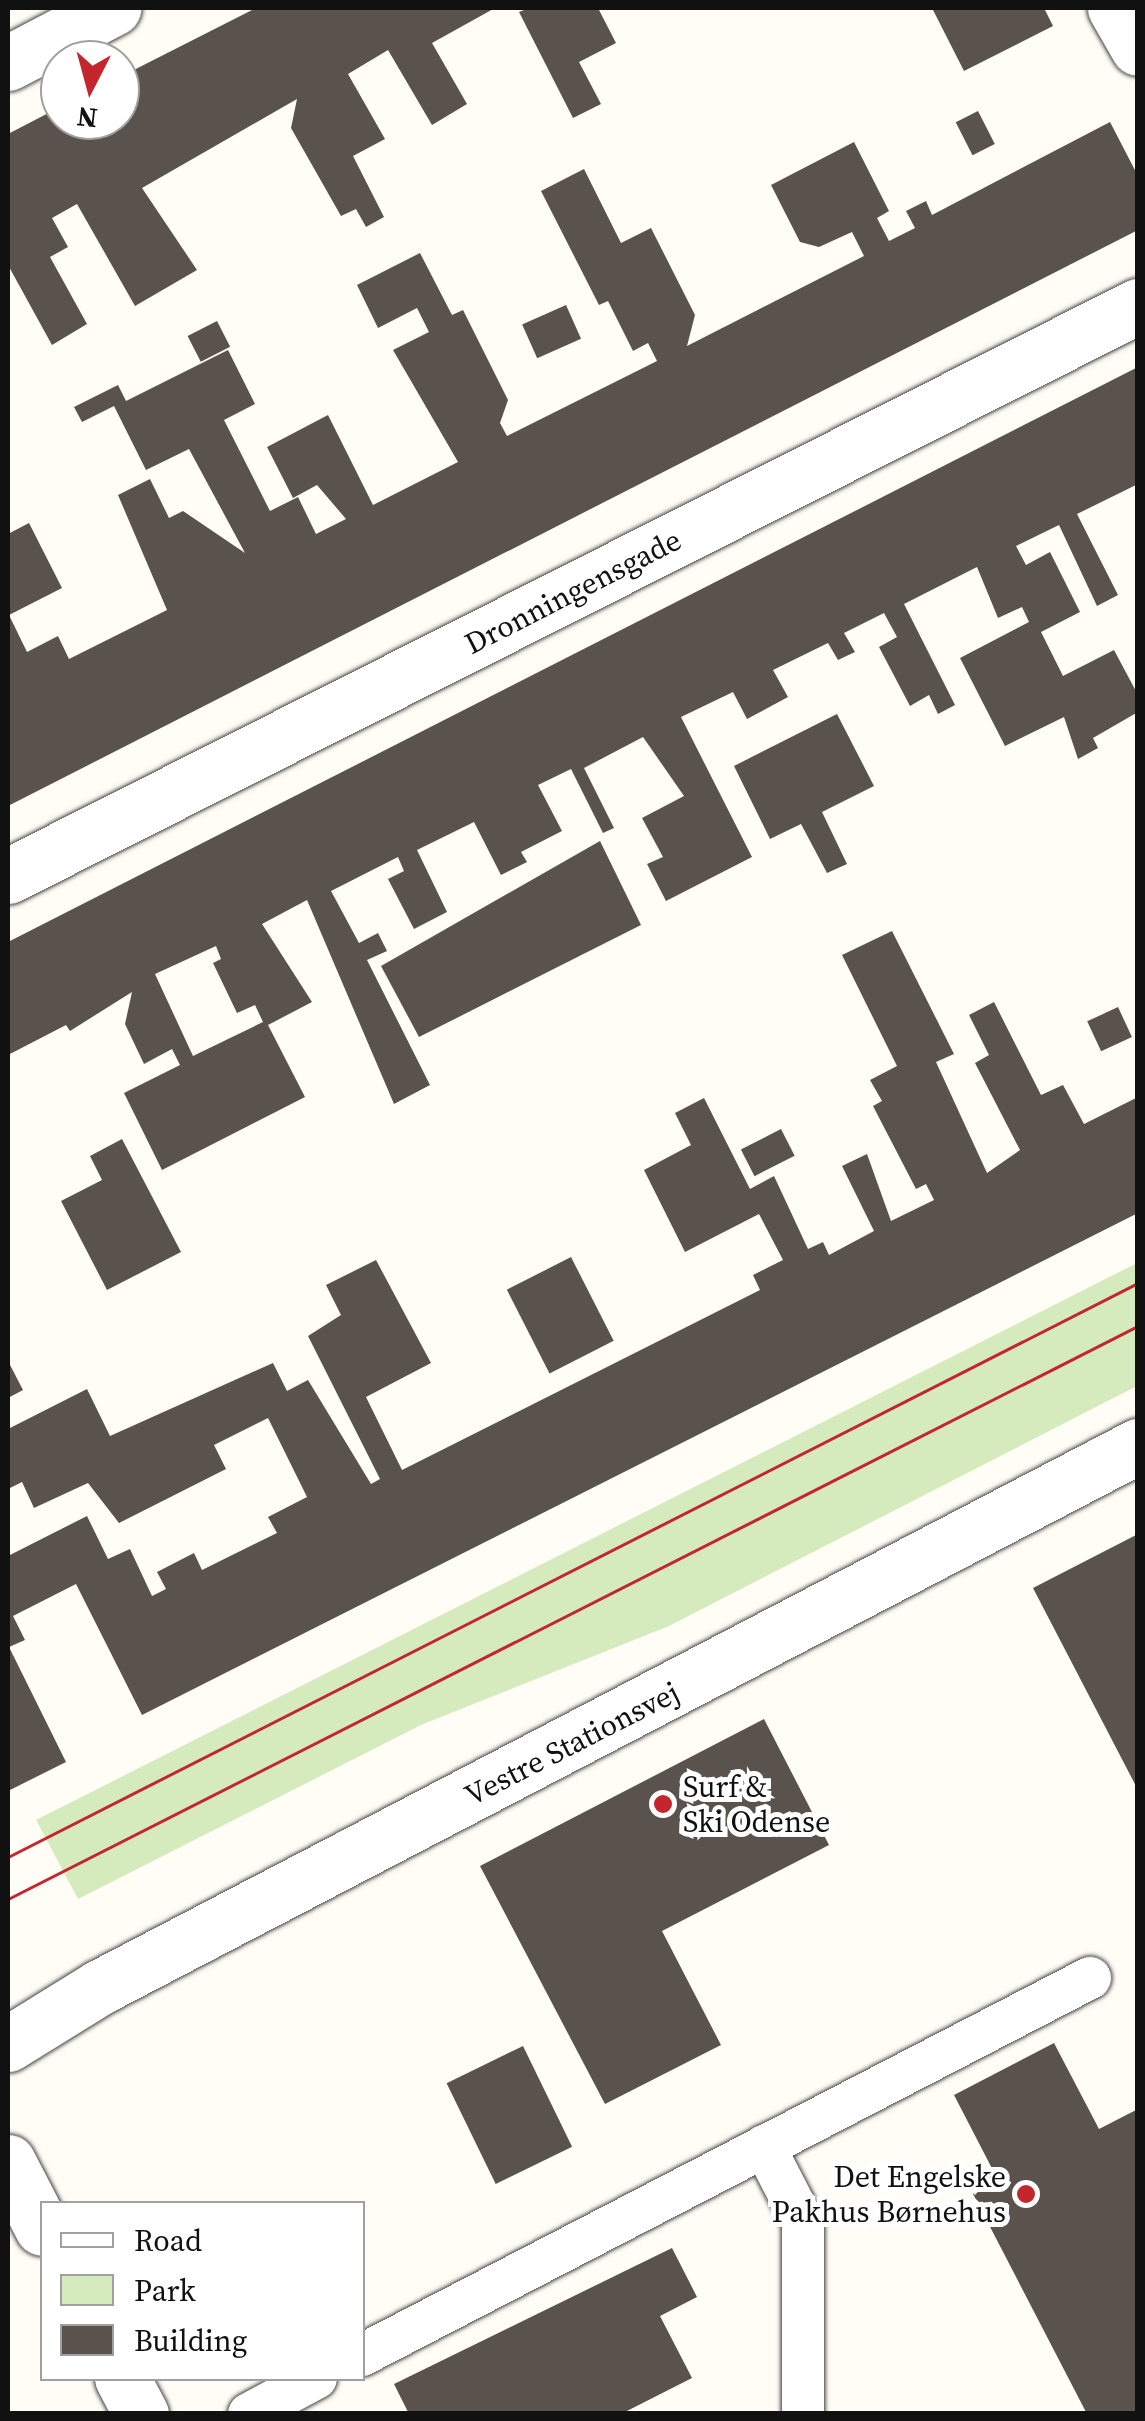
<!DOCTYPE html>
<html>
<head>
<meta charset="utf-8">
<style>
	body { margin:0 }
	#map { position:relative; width:1145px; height:2421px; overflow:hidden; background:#fffdf5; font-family:"Source Serif 4",serif }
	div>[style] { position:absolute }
	.green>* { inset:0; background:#d5ebbd }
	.building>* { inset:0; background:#5a524d; transform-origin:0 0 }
	.roads { filter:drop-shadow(0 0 2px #444) drop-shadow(0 0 2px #444) }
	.service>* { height:42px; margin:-21px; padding:0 21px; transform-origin:21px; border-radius:21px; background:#fff }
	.minor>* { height:55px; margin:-27.5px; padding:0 27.5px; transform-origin:27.5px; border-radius:27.5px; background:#fff }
	.tertiary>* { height:55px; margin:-27.5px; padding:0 27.5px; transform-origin:27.5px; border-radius:27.5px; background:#fff }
	.tram>* { height:2.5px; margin:-1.25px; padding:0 1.25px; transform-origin:1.25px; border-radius:1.25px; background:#c4262e }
	.dots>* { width:28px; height:28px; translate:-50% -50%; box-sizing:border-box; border:5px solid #fff; border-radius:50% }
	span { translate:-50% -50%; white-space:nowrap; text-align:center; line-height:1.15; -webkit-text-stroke:10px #fff; paint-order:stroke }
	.street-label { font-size:30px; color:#111 }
	.poi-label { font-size:30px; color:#111 }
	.left { translate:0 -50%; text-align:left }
	.right { translate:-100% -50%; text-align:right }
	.frame { position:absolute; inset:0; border:10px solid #111; pointer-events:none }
	.legend { position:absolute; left:40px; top:2201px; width:325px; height:180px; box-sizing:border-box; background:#fff; border:2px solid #a0a0a0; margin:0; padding:12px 18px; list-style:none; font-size:30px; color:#111 }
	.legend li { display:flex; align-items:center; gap:20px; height:50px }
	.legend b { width:50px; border:2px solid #a0a0a0 }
	.north { position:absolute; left:40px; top:40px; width:100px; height:100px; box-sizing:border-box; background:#fff; border:2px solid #a0a0a0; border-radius:50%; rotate:186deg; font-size:28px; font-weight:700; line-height:40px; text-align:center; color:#111 }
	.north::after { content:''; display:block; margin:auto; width:35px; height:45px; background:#c4262e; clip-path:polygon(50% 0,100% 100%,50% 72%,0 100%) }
</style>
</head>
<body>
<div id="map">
	<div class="green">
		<i style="clip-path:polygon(1137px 1263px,1137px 1386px,669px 1626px,421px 1725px,78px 1899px,36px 1820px)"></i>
	</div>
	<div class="building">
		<i style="clip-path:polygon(256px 8px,495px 8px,432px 43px,467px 104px,432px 125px,388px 50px,348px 74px,385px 139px,353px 156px,384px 217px,366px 227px,356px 209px,341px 216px,291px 128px,297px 99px,142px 188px,197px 270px,135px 306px,77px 204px,52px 218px,68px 247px,50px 257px,87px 324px,52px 345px,8px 265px,8px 134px,60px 107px,60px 120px,120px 120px,120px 77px)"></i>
		<i style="clip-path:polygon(529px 8px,598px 8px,616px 43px,579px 62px,601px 104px,573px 118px,519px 12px)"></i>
		<i style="clip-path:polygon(932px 8px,1044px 8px,1053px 26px,964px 71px)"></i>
		<i style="left:978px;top:111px;width:37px;height:25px;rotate:63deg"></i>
		<i style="clip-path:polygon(1110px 122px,1138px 176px,1138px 230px,8px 806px,8px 534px,29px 523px,62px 588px,9px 615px,27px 652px,58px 636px,69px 659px,167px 610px,118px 495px,150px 479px,169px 518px,183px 511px,245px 553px,189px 449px,146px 470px,114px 406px,82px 422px,74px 407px,118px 385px,126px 401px,228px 350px,255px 404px,224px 420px,270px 511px,298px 497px,316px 534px,346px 519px,317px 485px,293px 498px,267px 447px,328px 415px,373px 505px,458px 462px,393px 350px,429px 332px,417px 308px,378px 328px,357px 285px,420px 253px,452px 315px,463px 310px,508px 400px,500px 423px,507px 436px,657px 361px,648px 343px,633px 351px,608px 301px,599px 305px,541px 191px,584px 169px,621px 243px,651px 228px,695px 315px,687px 346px,864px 256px,852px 232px,819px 247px,800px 242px,771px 185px,854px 142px,889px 211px,877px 218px,889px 241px,915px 228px,906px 211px,926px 201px,932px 215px)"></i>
		<i style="left:566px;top:305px;width:37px;height:48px;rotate:66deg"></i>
		<i style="left:217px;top:321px;width:29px;height:33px;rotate:63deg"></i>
		<i style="clip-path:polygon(evenodd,1138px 367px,1138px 484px,1077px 514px,1118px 595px,1097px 606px,1059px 525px,1016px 546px,1026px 565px,1050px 552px,1080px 612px,1041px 632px,1063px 676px,1114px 650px,1138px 695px,1138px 712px,1093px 738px,1098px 748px,1078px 759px,1064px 717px,1005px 746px,960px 658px,1029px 622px,1022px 607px,998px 618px,977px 567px,904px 604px,955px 705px,938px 714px,929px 695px,910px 706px,879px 647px,897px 637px,884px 613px,844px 633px,855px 652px,838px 660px,828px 643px,773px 670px,788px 697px,747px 719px,733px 692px,681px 717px,752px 857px,666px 901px,647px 864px,663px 857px,642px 818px,684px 796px,643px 737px,584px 768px,614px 828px,603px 833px,571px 769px,538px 785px,562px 831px,521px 852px,527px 862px,501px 875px,474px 822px,417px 850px,447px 912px,414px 929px,388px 879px,404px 871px,398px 857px,331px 891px,359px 943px,378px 933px,387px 951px,367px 960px,430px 1085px,394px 1104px,307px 900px,262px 924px,312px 1002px,268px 1025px,305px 1097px,162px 1170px,124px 1093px,180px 1065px,172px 1049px,144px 1064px,125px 1024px,132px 992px,70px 1031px,66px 1025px,8px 1055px,8px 942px,1138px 367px,216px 946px,221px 959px,213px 963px,237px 1013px,255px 1005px,263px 1022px,193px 1056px,155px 974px,216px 946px)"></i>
		<i style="clip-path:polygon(837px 714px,874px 786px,822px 812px,847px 864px,827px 873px,801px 824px,770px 839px,734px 766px)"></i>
		<i style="clip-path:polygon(600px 841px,641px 925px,419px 1037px,381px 966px)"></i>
		<i style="clip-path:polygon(892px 931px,954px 1054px,936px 1062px,987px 1173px,1020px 1150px,975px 1063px,989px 1055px,969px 1015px,994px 1002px,1041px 1095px,1063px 1085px,1084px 1124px,1138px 1097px,1138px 1213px,142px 1715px,76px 1584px,13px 1616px,25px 1640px,9px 1647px,66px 1762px,8px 1791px,8px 1556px,87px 1516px,108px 1559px,130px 1549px,152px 1596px,166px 1589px,157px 1572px,194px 1553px,202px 1570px,277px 1533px,268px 1517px,307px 1497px,268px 1418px,214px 1445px,226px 1469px,119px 1523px,88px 1483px,34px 1508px,22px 1482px,8px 1489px,8px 1429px,87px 1389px,110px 1436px,273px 1363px,287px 1391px,308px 1380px,371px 1484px,380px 1479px,308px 1336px,341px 1315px,326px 1285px,376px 1260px,431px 1363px,366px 1397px,402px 1470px,760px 1290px,753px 1275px,783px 1260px,759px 1214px,685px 1252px,644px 1170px,691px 1145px,675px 1113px,704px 1098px,750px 1189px,774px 1176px,808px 1249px,823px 1242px,829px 1255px,874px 1231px,842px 1166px,867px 1154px,891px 1221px,934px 1200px,926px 1184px,916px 1189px,873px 1106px,882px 1101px,870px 1080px,897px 1066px,842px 955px)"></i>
		<i style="left:1118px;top:1007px;width:33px;height:34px;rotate:65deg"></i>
		<i style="left:781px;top:1129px;width:30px;height:45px;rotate:63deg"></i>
		<i style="clip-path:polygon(122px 1139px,181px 1252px,107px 1290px,61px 1201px,102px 1180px,90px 1156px)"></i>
		<i style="left:571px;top:1257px;width:94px;height:72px;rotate:63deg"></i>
		<i style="clip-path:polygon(8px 1361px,23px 1390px,8px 1398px)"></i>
		<i style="clip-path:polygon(1138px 1534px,1138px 1790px,1033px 1588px)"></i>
		<i style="clip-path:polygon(764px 1719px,829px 1845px,662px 1931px,721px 2045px,605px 2104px,480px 1866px)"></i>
		<i style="clip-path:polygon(1054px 2043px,1099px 2129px,1138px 2109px,1138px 2414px,1087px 2414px,973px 2194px,998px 2180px,954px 2095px)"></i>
		<i style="left:523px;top:2046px;width:112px;height:85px;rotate:64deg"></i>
		<i style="clip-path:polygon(672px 2248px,697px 2297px,660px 2316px,692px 2378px,621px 2414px,409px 2414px,394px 2384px)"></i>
	</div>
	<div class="roads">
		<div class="service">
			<i style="left:764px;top:2146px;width:85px;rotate:62.8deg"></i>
			<i style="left:803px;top:2222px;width:192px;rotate:90deg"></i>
			<i style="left:362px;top:2355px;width:820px;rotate:-27.38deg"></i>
			<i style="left:249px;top:2414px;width:76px;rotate:-28.2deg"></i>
		</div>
		<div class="minor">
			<i style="left:1115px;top:8px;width:46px;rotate:60.1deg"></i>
			<i style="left:8px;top:63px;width:119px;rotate:-27.6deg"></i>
			<i style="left:8px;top:876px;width:1266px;rotate:-26.77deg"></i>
		</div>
		<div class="tertiary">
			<i style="left:8px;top:2044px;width:108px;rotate:-31.8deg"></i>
			<i style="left:100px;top:1987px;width:1171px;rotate:-27.53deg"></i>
			<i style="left:8px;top:2162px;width:74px;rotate:62.7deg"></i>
			<i style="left:122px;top:2378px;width:41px;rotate:62.2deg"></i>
		</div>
	</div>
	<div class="tram">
		<i style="left:8px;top:1857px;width:1267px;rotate:-26.93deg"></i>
		<i style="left:8px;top:1899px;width:1267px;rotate:-26.89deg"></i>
	</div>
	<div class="dots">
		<i style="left:663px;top:1804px;background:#c4262e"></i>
		<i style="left:1026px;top:2194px;background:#c4262e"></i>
	</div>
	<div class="street-label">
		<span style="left:573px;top:592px;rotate:-27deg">Dronningensgade</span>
		<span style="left:572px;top:1744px;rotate:-27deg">Vestre Stationsvej</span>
	</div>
	<div class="poi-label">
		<span class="left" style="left:683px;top:1804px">Surf &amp;<br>Ski Odense</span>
		<span class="right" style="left:1006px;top:2194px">Det Engelske<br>Pakhus Børnehus</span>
	</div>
	<div class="frame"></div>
	<ul class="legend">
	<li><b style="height:12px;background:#fff"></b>Road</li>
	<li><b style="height:28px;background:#d5ebbd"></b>Park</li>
	<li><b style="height:28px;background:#5a524d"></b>Building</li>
	</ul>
	<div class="north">N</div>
</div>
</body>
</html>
